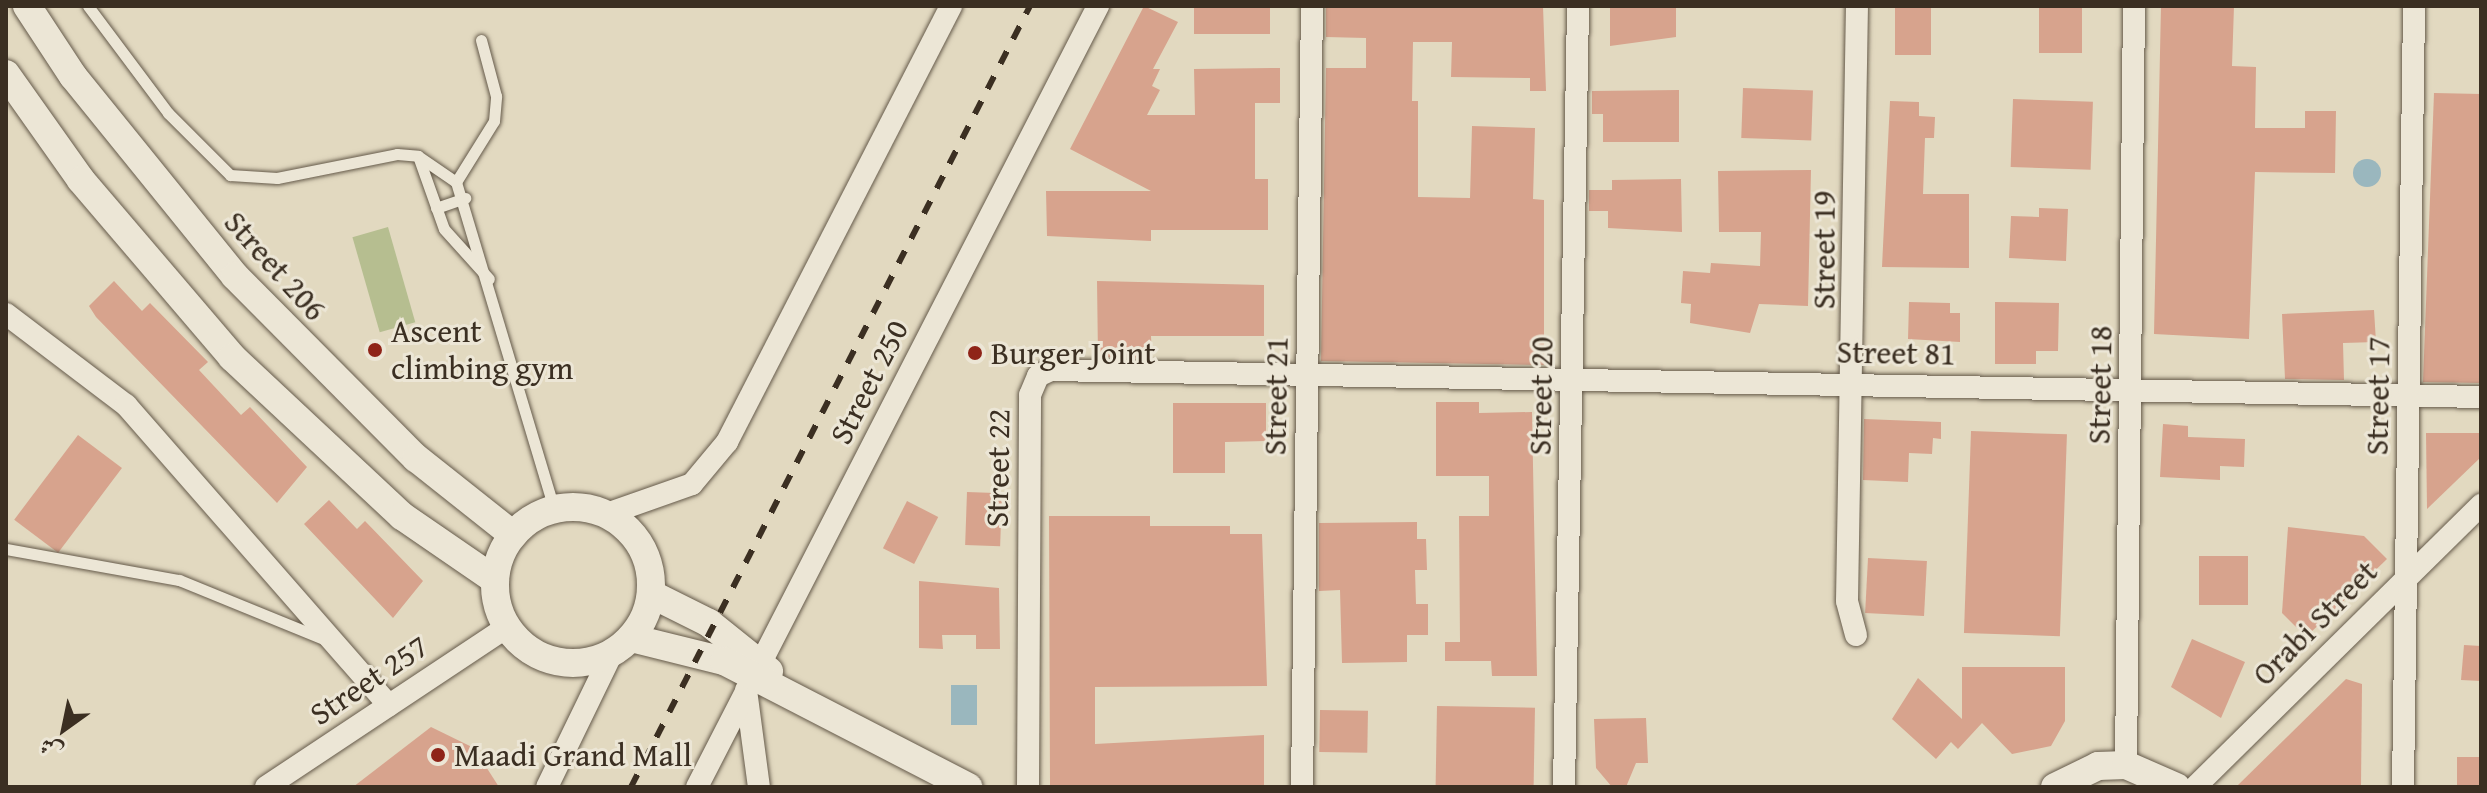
<!DOCTYPE html>
<html>
<head>
<meta charset="utf-8">
<style>
	body { margin:0 }
	#map { position:relative; width:2487px; height:793px; overflow:hidden; background:#e2d9c0; font-family:"Gentium Book Plus",Amiri,serif }
	div>[style] { position:absolute }
	.green>* { inset:0; background:#b6be90; transform-origin:0 0 }
	.water>* { inset:0; background:#9ab7be; transform-origin:0 0 }
	.round { border-radius:50% }
	.building>* { inset:0; background:#d7a38d; transform-origin:0 0 }
	.roads { filter:drop-shadow(0 0 2px #655a4a) drop-shadow(0 0 2px #655a4a) }
	.service>* { height:11px; margin:-5.5px; padding:0 5.5px; transform-origin:5.5px; border-radius:5.5px; background:#ece6d6 }
	.minor>* { height:22px; margin:-11px; padding:0 11px; transform-origin:11px; border-radius:11px; background:#ece6d6 }
	.tertiary>* { height:28px; margin:-14px; padding:0 14px; transform-origin:14px; border-radius:14px; background:#ece6d6 }
	.tertiary>.ring { margin:-14px; padding:0; box-sizing:content-box; background:none; border:28px solid #ece6d6; border-radius:50% }
	.rail>* { height:6px; margin-top:-3px; transform-origin:0; background:repeating-linear-gradient(90deg,#3b2f22 0 14px,transparent 0 28px) }
	.dots>* { width:22px; height:22px; translate:-50% -50%; box-sizing:border-box; border:4px solid #ece6d6; border-radius:50% }
	span { translate:-50% -50%; white-space:nowrap; text-align:center; line-height:1.15; -webkit-text-stroke:6px #ece6d6; paint-order:stroke }
	.street-label { font-size:32px; color:#3b2f22 }
	.poi-label { font-size:32px; color:#3b2f22 }
	.left { translate:0 -50%; text-align:left }
	.frame { position:absolute; inset:0; border:8px solid #3b2f22; pointer-events:none }
	.north { position:absolute; left:24px; top:689px; width:80px; height:80px; -webkit-text-stroke:6px #ece6d6; paint-order:stroke; rotate:213deg; font-size:22px; font-weight:700; line-height:32px; text-align:center; color:#3b2f22 }
	.north::after { content:''; display:block; margin:auto; width:28px; height:36px; background:#3b2f22; clip-path:polygon(50% 0,100% 100%,50% 72%,0 100%) }
</style>
</head>
<body>
<div id="map">
	<div class="green">
		<i style="left:388px;top:227px;width:99px;height:37px;rotate:74deg"></i>
	</div>
	<div class="water">
		<i class="round" style="left:2353px;top:159px;width:28px;height:28px"></i>
		<i style="left:951px;top:685px;width:26px;height:40px"></i>
	</div>
	<div class="building">
		<i style="clip-path:polygon(1144px 6px,1178px 22px,1153px 69px,1160px 69px,1152px 86px,1160px 90px,1147px 115px,1195px 115px,1194px 69px,1280px 68px,1280px 103px,1255px 103px,1255px 179px,1268px 179px,1268px 230px,1151px 230px,1151px 241px,1047px 236px,1046px 191px,1151px 191px,1070px 149px)"></i>
		<i style="left:1194px;top:6px;width:76px;height:28px"></i>
		<i style="clip-path:polygon(1326px 6px,1543px 6px,1546px 91px,1530px 91px,1530px 78px,1451px 77px,1452px 42px,1413px 42px,1412px 101px,1418px 101px,1418px 197px,1470px 198px,1472px 126px,1535px 128px,1533px 199px,1544px 200px,1544px 365px,1321px 361px,1326px 68px,1366px 68px,1366px 38px,1326px 37px)"></i>
		<i style="clip-path:polygon(1610px 6px,1676px 6px,1676px 37px,1610px 46px)"></i>
		<i style="left:1895px;top:6px;width:36px;height:49px"></i>
		<i style="left:2039px;top:6px;width:43px;height:47px"></i>
		<i style="clip-path:polygon(2161px 6px,2234px 6px,2232px 66px,2256px 67px,2255px 128px,2305px 128px,2305px 111px,2336px 111px,2335px 173px,2255px 172px,2249px 339px,2154px 334px)"></i>
		<i style="left:1743px;top:88px;width:70px;height:50px;rotate:2deg"></i>
		<i style="clip-path:polygon(1679px 90px,1679px 142px,1603px 142px,1603px 114px,1592px 114px,1592px 91px)"></i>
		<i style="clip-path:polygon(2434px 93px,2481px 94px,2481px 383px,2423px 382px)"></i>
		<i style="left:2013px;top:99px;width:80px;height:68px;rotate:2deg"></i>
		<i style="clip-path:polygon(1890px 101px,1919px 102px,1919px 116px,1935px 117px,1934px 138px,1925px 138px,1923px 194px,1969px 194px,1969px 268px,1882px 267px)"></i>
		<i style="clip-path:polygon(1811px 170px,1808px 306px,1759px 304px,1750px 333px,1690px 323px,1691px 304px,1681px 303px,1683px 271px,1710px 273px,1711px 263px,1760px 266px,1761px 232px,1719px 232px,1718px 171px)"></i>
		<i style="clip-path:polygon(1681px 179px,1682px 232px,1608px 228px,1608px 211px,1589px 211px,1589px 190px,1612px 190px,1612px 180px)"></i>
		<i style="clip-path:polygon(2039px 208px,2068px 209px,2066px 261px,2009px 258px,2011px 216px,2039px 217px)"></i>
		<i style="clip-path:polygon(114px 281px,142px 311px,150px 303px,208px 362px,199px 370px,241px 415px,250px 407px,307px 467px,277px 503px,96px 317px,89px 306px)"></i>
		<i style="clip-path:polygon(1097px 281px,1264px 285px,1264px 336px,1151px 336px,1152px 358px,1098px 357px)"></i>
		<i style="clip-path:polygon(1909px 302px,1950px 303px,1950px 313px,1960px 313px,1960px 342px,1908px 339px)"></i>
		<i style="clip-path:polygon(1995px 302px,2059px 303px,2058px 351px,2036px 351px,2036px 364px,1995px 364px)"></i>
		<i style="clip-path:polygon(2374px 310px,2376px 342px,2343px 343px,2344px 380px,2285px 379px,2282px 314px)"></i>
		<i style="clip-path:polygon(1436px 402px,1479px 402px,1479px 413px,1532px 412px,1537px 676px,1492px 676px,1491px 661px,1445px 661px,1445px 642px,1460px 642px,1459px 516px,1489px 516px,1489px 476px,1436px 476px)"></i>
		<i style="clip-path:polygon(1173px 403px,1266px 403px,1266px 441px,1225px 442px,1225px 473px,1173px 473px)"></i>
		<i style="clip-path:polygon(1864px 419px,1941px 422px,1941px 439px,1933px 438px,1932px 454px,1909px 453px,1908px 482px,1863px 480px)"></i>
		<i style="clip-path:polygon(2163px 424px,2188px 426px,2188px 437px,2245px 439px,2244px 467px,2220px 466px,2220px 480px,2160px 477px)"></i>
		<i style="left:1971px;top:431px;width:96px;height:202px;rotate:2deg"></i>
		<i style="clip-path:polygon(2426px 433px,2481px 433px,2481px 457px,2427px 509px)"></i>
		<i style="left:78px;top:435px;width:55px;height:106px;rotate:37deg"></i>
		<i style="left:967px;top:492px;width:35px;height:53px;rotate:2deg"></i>
		<i style="clip-path:polygon(329px 500px,357px 529px,365px 521px,423px 581px,393px 618px,304px 524px)"></i>
		<i style="left:907px;top:501px;width:35px;height:53px;rotate:27deg"></i>
		<i style="clip-path:polygon(1049px 516px,1150px 516px,1150px 526px,1230px 526px,1230px 534px,1262px 534px,1267px 686px,1095px 687px,1095px 744px,1264px 735px,1264px 787px,1050px 787px)"></i>
		<i style="clip-path:polygon(1417px 522px,1417px 539px,1426px 539px,1427px 570px,1415px 570px,1416px 604px,1428px 604px,1428px 635px,1407px 635px,1407px 662px,1342px 663px,1340px 590px,1319px 591px,1319px 523px)"></i>
		<i style="clip-path:polygon(2288px 527px,2364px 536px,2387px 559px,2306px 637px,2282px 613px)"></i>
		<i style="left:2199px;top:556px;width:49px;height:49px"></i>
		<i style="left:1868px;top:558px;width:59px;height:55px;rotate:3deg"></i>
		<i style="clip-path:polygon(919px 581px,999px 588px,1000px 649px,976px 649px,976px 635px,942px 635px,943px 649px,919px 648px)"></i>
		<i style="clip-path:polygon(2192px 639px,2245px 662px,2221px 718px,2171px 687px)"></i>
		<i style="clip-path:polygon(2464px 645px,2481px 646px,2481px 681px,2461px 680px)"></i>
		<i style="clip-path:polygon(1962px 667px,2065px 667px,2065px 721px,2051px 746px,2012px 754px,1982px 723px,1958px 749px,1951px 742px,1936px 759px,1892px 719px,1918px 678px,1962px 719px)"></i>
		<i style="clip-path:polygon(2346px 679px,2362px 684px,2361px 787px,2236px 787px)"></i>
		<i style="left:1437px;top:706px;width:98px;height:81px;rotate:1deg"></i>
		<i style="left:1320px;top:710px;width:48px;height:42px;rotate:1deg"></i>
		<i style="clip-path:polygon(1646px 718px,1648px 763px,1636px 763px,1626px 787px,1612px 787px,1596px 768px,1594px 719px)"></i>
		<i style="clip-path:polygon(431px 727px,474px 748px,499px 787px,353px 787px)"></i>
		<i style="left:2457px;top:757px;width:24px;height:30px"></i>
	</div>
	<div class="roads">
		<div class="service">
			<i style="left:88px;top:6px;width:134px;rotate:53.2deg"></i>
			<i style="left:168px;top:113px;width:88px;rotate:45deg"></i>
			<i style="left:230px;top:175px;width:47px;rotate:3.7deg"></i>
			<i style="left:277px;top:178px;width:122px;rotate:-11.3deg"></i>
			<i style="left:397px;top:154px;width:21px;rotate:5deg"></i>
			<i style="left:418px;top:156px;width:46px;rotate:34.4deg"></i>
			<i style="left:456px;top:182px;width:341px;rotate:73.3deg"></i>
			<i style="left:418px;top:156px;width:77px;rotate:70.4deg"></i>
			<i style="left:444px;top:229px;width:67px;rotate:48deg"></i>
			<i style="left:456px;top:182px;width:72px;rotate:-58.1deg"></i>
			<i style="left:494px;top:121px;width:25px;rotate:-85deg"></i>
			<i style="left:496px;top:96px;width:58px;rotate:-105deg"></i>
			<i style="left:436px;top:208px;width:31px;rotate:-19deg"></i>
			<i style="left:6px;top:549px;width:176px;rotate:10.2deg"></i>
			<i style="left:179px;top:580px;width:159px;rotate:22.2deg"></i>
		</div>
		<div class="minor">
			<i style="left:6px;top:314px;width:151px;rotate:37.2deg"></i>
			<i style="left:126px;top:405px;width:399px;rotate:48.8deg"></i>
			<i style="left:607px;top:514px;width:90px;rotate:-19.4deg"></i>
			<i style="left:692px;top:484px;width:55px;rotate:-50.2deg"></i>
			<i style="left:727px;top:442px;width:490px;rotate:-62.8deg"></i>
			<i style="left:1856px;top:635px;width:35px;rotate:-105deg"></i>
			<i style="left:1847px;top:601px;width:595px;rotate:-89.04deg"></i>
			<i style="left:746px;top:690px;width:98px;rotate:82.4deg"></i>
			<i style="left:2126px;top:765px;width:759px;rotate:-89.4deg"></i>
			<i style="left:266px;top:787px;width:289px;rotate:-33.6deg"></i>
			<i style="left:547px;top:787px;width:149px;rotate:-64.1deg"></i>
			<i style="left:697px;top:787px;width:878px;rotate:-62.82deg"></i>
			<i style="left:1028px;top:787px;width:392px;rotate:-89.7deg"></i>
			<i style="left:1030px;top:395px;width:21px;rotate:-67deg"></i>
			<i style="left:1038px;top:376px;width:14px;rotate:-25deg"></i>
			<i style="left:1051px;top:370px;width:1430px;rotate:1.08deg"></i>
			<i style="left:1302px;top:787px;width:781px;rotate:-89.27deg"></i>
			<i style="left:1564px;top:787px;width:781px;rotate:-88.97deg"></i>
			<i style="left:2195px;top:787px;width:402px;rotate:-44.6deg"></i>
			<i style="left:2403px;top:787px;width:781px;rotate:-89.19deg"></i>
		</div>
		<div class="tertiary">
			<i style="left:27px;top:6px;width:84px;rotate:56.7deg"></i>
			<i style="left:73px;top:76px;width:257px;rotate:51deg"></i>
			<i style="left:235px;top:276px;width:257px;rotate:45.2deg"></i>
			<i style="left:416px;top:458px;width:124px;rotate:38.4deg"></i>
			<i style="left:6px;top:74px;width:130px;rotate:54.7deg"></i>
			<i style="left:81px;top:180px;width:233px;rotate:49.5deg"></i>
			<i style="left:232px;top:357px;width:233px;rotate:43.1deg"></i>
			<i style="left:402px;top:516px;width:113px;rotate:34.5deg"></i>
			<i class="ring" style="left:495px;top:507px;width:128px;height:128px"></i>
			<i style="left:651px;top:594px;width:65px;rotate:26.6deg"></i>
			<i style="left:709px;top:623px;width:77px;rotate:38.7deg"></i>
			<i style="left:631px;top:638px;width:96px;rotate:13.9deg"></i>
			<i style="left:724px;top:661px;width:275px;rotate:27.3deg"></i>
			<i style="left:2055px;top:787px;width:48px;rotate:-26deg"></i>
			<i style="left:2098px;top:766px;width:28px;rotate:-2deg"></i>
			<i style="left:2126px;top:765px;width:55px;rotate:23.7deg"></i>
		</div>
	</div>
	<div class="rail">
		<i style="left:631px;top:787px;width:877px;rotate:-62.94deg"></i>
	</div>
	<div class="dots">
		<i style="left:375px;top:350px;background:#8f2418"></i>
		<i style="left:975px;top:353px;background:#8f2418"></i>
		<i style="left:438px;top:755px;background:#8f2418"></i>
	</div>
	<div class="street-label">
		<span style="left:1824px;top:250px;rotate:-90deg">Street 19</span>
		<span style="left:275px;top:266px;rotate:48deg">Street 206</span>
		<span style="left:1896px;top:353px;rotate:1deg">Street 81</span>
		<span style="left:869px;top:382px;rotate:-63deg">Street 250</span>
		<span style="left:2100px;top:385px;rotate:-89deg">Street 18</span>
		<span style="left:1276px;top:396px;rotate:-89deg">Street 21</span>
		<span style="left:1541px;top:396px;rotate:-89deg">Street 20</span>
		<span style="left:2378px;top:396px;rotate:-89deg">Street 17</span>
		<span style="left:998px;top:468px;rotate:-89deg">Street 22</span>
		<span style="left:2315px;top:623px;rotate:-45deg">Orabi Street</span>
		<span style="left:369px;top:680px;rotate:-34deg">Street 257</span>
	</div>
	<div class="poi-label">
		<span class="left" style="left:391px;top:350px">Ascent<br>climbing gym</span>
		<span class="left" style="left:991px;top:353px">Burger Joint</span>
		<span class="left" style="left:454px;top:755px">Maadi Grand Mall</span>
	</div>
	<div class="frame"></div>
	<div class="north">ش</div>
</div>
</body>
</html>
